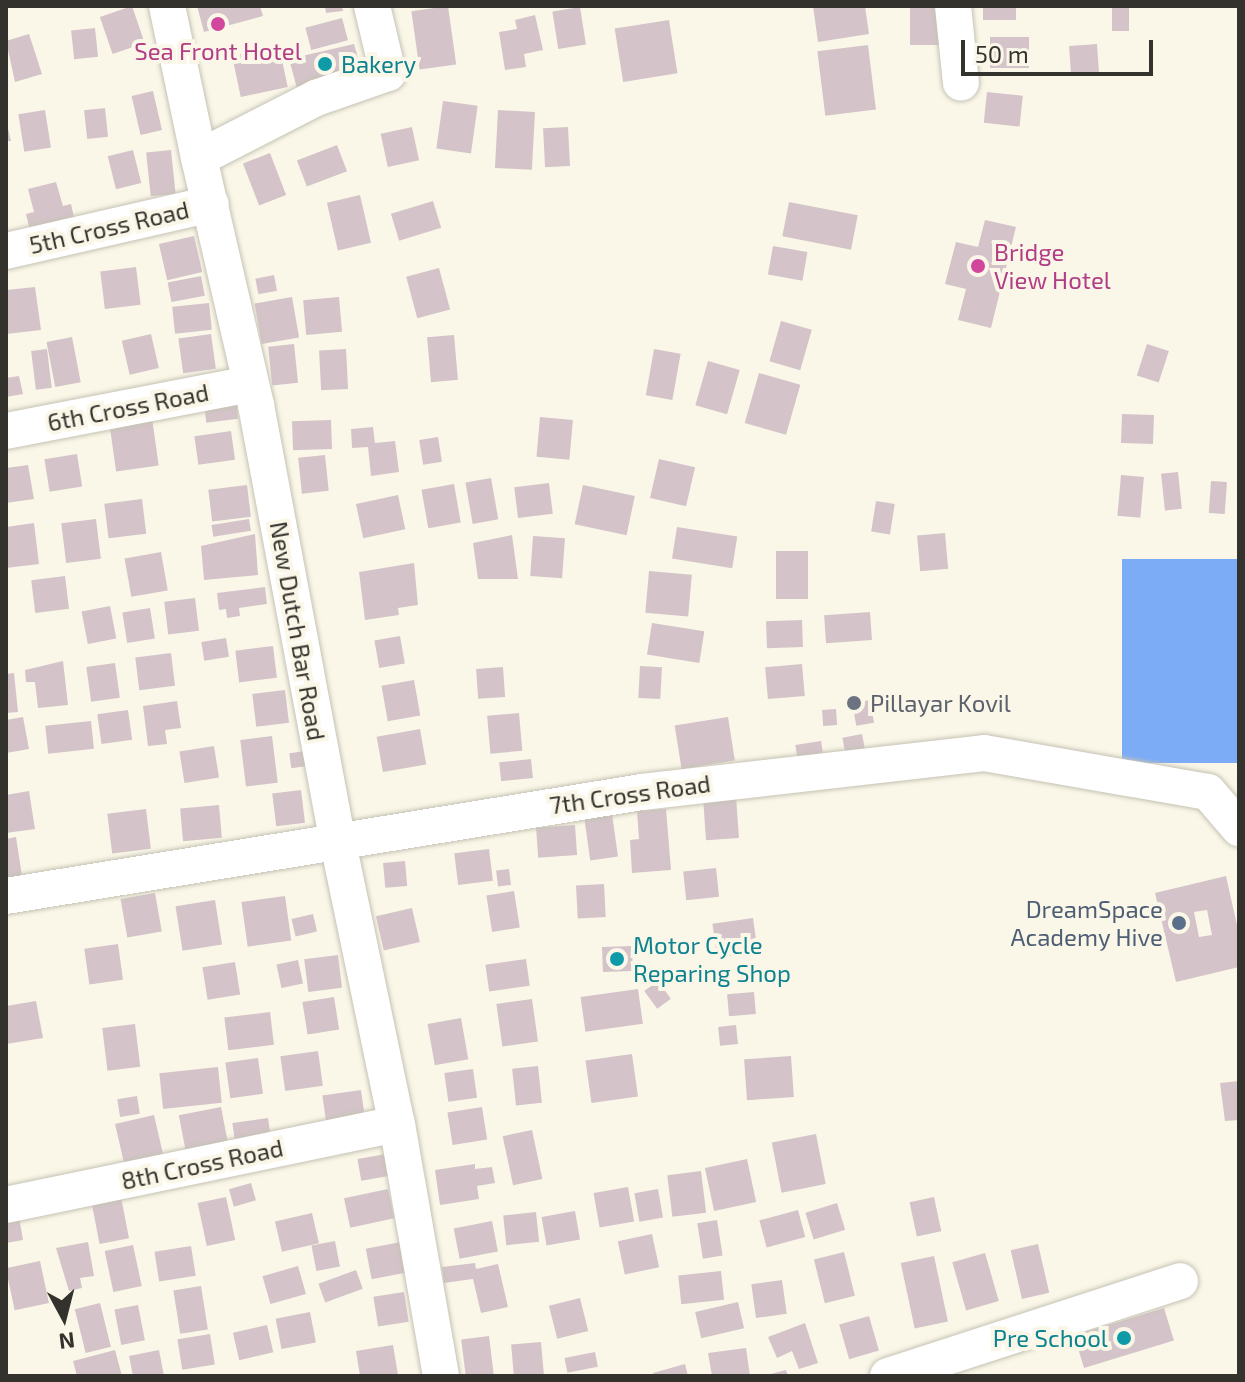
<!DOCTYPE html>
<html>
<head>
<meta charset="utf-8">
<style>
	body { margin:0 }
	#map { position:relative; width:1245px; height:1382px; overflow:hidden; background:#faf7e8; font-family:"Exo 2",sans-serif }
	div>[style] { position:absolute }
	.water>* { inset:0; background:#7cacf6; transform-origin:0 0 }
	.building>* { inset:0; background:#d4c4c9; transform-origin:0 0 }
	.roads { filter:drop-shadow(0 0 2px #c5c2b4) drop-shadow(0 0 2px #c5c2b4) }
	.minor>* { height:36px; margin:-18px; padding:0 18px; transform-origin:18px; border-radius:18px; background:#fff }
	.dots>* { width:22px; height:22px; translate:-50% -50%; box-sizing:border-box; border:4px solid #faf7e8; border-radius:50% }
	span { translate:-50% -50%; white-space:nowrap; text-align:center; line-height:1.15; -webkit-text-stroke:8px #faf7e8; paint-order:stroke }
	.hotel-label { font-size:24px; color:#b23c85 }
	.left { translate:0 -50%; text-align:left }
	.culture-label { font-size:24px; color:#0d838f }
	.right { translate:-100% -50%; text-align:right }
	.street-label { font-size:24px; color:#34322d }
	.worship-label { font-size:24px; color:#5b616d }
	.service-label { font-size:24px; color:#4e5e75 }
	.frame { position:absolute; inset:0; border:8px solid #34322d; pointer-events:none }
	.north { position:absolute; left:24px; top:1278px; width:80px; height:80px; -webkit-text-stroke:6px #faf7e8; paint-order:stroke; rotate:173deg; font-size:22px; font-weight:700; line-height:32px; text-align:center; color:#34322d }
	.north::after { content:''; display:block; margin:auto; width:28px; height:36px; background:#34322d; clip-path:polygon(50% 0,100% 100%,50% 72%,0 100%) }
	.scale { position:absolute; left:961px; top:40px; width:192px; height:36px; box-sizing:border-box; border:4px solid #34322d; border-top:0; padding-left:10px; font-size:24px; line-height:28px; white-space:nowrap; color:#34322d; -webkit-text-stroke:6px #faf7e8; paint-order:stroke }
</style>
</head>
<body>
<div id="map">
	<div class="water">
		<i style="left:1122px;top:559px;width:117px;height:204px"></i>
	</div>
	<div class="building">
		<i style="left:132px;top:6px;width:39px;height:34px;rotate:71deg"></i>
		<i style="clip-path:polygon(197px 6px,260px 6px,263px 16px,204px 32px)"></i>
		<i style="clip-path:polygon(325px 6px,342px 6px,343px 11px,326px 13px)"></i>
		<i style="left:448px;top:6px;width:59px;height:37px;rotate:82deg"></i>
		<i style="clip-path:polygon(813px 6px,865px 6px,869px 34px,818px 42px)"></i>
		<i style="left:910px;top:6px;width:30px;height:39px"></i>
		<i style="left:983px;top:6px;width:33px;height:14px"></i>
		<i style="left:1112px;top:6px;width:17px;height:25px"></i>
		<i style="left:580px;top:7px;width:38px;height:28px;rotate:81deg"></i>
		<i style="clip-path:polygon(535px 15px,543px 50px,524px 54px,526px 67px,505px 70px,499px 32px,517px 29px,515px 20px)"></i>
		<i style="left:342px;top:18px;width:23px;height:38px;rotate:75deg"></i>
		<i style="left:669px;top:20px;width:54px;height:55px;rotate:81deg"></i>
		<i style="left:95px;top:28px;width:29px;height:24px;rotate:84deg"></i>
		<i style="clip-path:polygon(29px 34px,42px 74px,15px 82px,6px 41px)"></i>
		<i style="left:990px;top:37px;width:39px;height:31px"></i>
		<i style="clip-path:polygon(354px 44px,361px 68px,298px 92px,289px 59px)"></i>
		<i style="left:1097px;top:44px;width:28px;height:28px;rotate:86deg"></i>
		<i style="left:868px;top:45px;width:65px;height:51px;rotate:83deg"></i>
		<i style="left:279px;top:46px;width:42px;height:48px;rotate:78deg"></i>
		<i style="left:153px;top:91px;width:40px;height:22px;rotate:77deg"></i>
		<i style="left:987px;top:92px;width:36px;height:31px;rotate:6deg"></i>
		<i style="left:443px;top:101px;width:35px;height:48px;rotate:8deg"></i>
		<i style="left:105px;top:108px;width:29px;height:21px;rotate:84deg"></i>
		<i style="left:45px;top:110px;width:38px;height:27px;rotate:81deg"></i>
		<i style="left:498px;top:110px;width:37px;height:58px;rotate:3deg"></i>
		<i style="clip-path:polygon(6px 120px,11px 141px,6px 141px)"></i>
		<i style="left:412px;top:127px;width:34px;height:32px;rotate:78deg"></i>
		<i style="left:568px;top:127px;width:39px;height:25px;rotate:87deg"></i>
		<i style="left:337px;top:145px;width:28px;height:43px;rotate:69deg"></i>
		<i style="left:133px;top:150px;width:34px;height:26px;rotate:76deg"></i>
		<i style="left:171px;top:150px;width:44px;height:25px;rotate:84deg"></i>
		<i style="left:270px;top:153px;width:45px;height:29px;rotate:69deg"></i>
		<i style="clip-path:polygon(56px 182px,63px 206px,71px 204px,76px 226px,31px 235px,26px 214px,34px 212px,28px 189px)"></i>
		<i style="left:360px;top:195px;width:49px;height:34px;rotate:77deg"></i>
		<i style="left:433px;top:201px;width:28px;height:44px;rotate:73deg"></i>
		<i style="left:789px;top:202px;width:70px;height:35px;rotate:11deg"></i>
		<i style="clip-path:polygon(985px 220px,1016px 227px,991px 328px,958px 320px,966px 289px,945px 284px,956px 242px,978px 247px)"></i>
		<i style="left:194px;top:236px;width:37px;height:36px;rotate:77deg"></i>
		<i style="left:773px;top:246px;width:35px;height:29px;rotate:10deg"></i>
		<i style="left:136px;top:267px;width:38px;height:36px;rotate:83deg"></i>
		<i style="left:439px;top:268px;width:43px;height:34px;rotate:75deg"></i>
		<i style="left:274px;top:275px;width:16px;height:19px;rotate:79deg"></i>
		<i style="left:201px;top:276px;width:20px;height:34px;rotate:79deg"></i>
		<i style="clip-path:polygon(35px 287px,41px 330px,6px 334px,6px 290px)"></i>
		<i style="left:292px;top:297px;width:41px;height:38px;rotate:80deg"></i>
		<i style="left:339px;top:297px;width:35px;height:36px;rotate:85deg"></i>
		<i style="left:209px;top:303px;width:27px;height:37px;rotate:84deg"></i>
		<i style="left:781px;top:321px;width:32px;height:42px;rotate:16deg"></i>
		<i style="left:151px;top:334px;width:35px;height:30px;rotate:77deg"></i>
		<i style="left:211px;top:334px;width:35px;height:33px;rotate:82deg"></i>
		<i style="left:454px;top:335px;width:45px;height:27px;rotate:85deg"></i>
		<i style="left:72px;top:337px;width:46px;height:26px;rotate:79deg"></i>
		<i style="left:294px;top:344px;width:39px;height:26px;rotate:84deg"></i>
		<i style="left:1147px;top:344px;width:23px;height:33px;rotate:18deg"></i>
		<i style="left:47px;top:349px;width:39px;height:16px;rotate:83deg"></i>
		<i style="left:346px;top:349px;width:40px;height:27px;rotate:87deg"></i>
		<i style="left:654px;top:349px;width:27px;height:47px;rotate:10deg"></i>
		<i style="left:708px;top:361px;width:33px;height:46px;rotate:16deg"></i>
		<i style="left:759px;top:373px;width:43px;height:52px;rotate:16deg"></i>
		<i style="clip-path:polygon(19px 376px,23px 394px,6px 397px,6px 378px)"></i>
		<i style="left:236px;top:402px;width:17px;height:32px;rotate:83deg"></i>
		<i style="left:1122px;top:414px;width:32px;height:29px;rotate:2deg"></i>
		<i style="left:540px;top:417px;width:33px;height:40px;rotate:5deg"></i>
		<i style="left:152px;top:418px;width:48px;height:43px;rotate:82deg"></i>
		<i style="left:331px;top:420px;width:29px;height:39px;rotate:88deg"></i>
		<i style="clip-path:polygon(373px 427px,375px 443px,395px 441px,399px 472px,371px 476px,368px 447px,352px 448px,351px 429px)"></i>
		<i style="left:231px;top:431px;width:29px;height:37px;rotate:82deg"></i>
		<i style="left:438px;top:437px;width:25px;height:19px;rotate:81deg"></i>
		<i style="left:77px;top:454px;width:33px;height:33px;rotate:81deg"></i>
		<i style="left:325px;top:455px;width:36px;height:27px;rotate:84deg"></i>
		<i style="left:659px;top:459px;width:37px;height:40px;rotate:13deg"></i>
		<i style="clip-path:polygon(28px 465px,34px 499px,6px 503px,6px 468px)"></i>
		<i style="left:1178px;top:472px;width:37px;height:17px;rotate:84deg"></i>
		<i style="left:1121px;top:475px;width:23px;height:41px;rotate:5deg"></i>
		<i style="left:491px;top:478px;width:42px;height:26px;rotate:80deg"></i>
		<i style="left:1211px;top:481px;width:16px;height:32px;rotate:4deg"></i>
		<i style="left:549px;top:483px;width:31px;height:35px;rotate:83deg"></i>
		<i style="left:454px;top:484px;width:39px;height:33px;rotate:80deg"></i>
		<i style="left:247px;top:485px;width:32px;height:39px;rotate:83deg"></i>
		<i style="left:583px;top:485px;width:53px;height:40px;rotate:12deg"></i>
		<i style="left:398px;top:495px;width:35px;height:43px;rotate:78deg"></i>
		<i style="left:142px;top:499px;width:35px;height:38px;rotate:83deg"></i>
		<i style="left:876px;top:501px;width:19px;height:31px;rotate:9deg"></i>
		<i style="left:96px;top:519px;width:40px;height:35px;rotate:83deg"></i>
		<i style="left:249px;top:519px;width:12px;height:38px;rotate:81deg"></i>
		<i style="clip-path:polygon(34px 523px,39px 564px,6px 568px,6px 527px)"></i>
		<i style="left:677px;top:527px;width:61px;height:32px;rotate:9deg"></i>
		<i style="left:945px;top:533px;width:36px;height:28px;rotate:85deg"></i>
		<i style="clip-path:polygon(255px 534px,258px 575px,204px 580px,201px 546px)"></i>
		<i style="clip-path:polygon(512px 535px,518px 579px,478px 579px,473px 543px)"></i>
		<i style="left:533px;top:536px;width:32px;height:40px;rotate:4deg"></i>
		<i style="left:776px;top:551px;width:32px;height:48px"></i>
		<i style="left:161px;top:552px;width:39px;height:37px;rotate:80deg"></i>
		<i style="clip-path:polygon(414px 563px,418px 605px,398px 608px,399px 615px,365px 620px,359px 572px)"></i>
		<i style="left:649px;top:571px;width:43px;height:42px;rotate:5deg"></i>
		<i style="left:65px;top:576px;width:33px;height:34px;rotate:83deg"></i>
		<i style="clip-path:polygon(265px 587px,267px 604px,239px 608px,240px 616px,227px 618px,226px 609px,219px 610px,217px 593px)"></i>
		<i style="left:195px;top:598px;width:33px;height:31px;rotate:83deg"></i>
		<i style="left:110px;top:606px;width:33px;height:29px;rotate:79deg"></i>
		<i style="left:150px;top:608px;width:31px;height:28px;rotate:81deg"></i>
		<i style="left:870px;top:612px;width:28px;height:46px;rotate:86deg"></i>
		<i style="left:802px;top:620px;width:27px;height:36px;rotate:88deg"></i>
		<i style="left:652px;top:623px;width:53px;height:32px;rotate:9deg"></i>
		<i style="left:400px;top:636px;width:28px;height:26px;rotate:80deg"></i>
		<i style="left:226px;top:638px;width:19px;height:25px;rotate:81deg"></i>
		<i style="left:273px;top:646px;width:32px;height:38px;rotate:83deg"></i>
		<i style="left:171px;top:653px;width:33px;height:36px;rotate:83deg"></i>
		<i style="clip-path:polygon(63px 661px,68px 705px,38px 708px,35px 682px,26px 682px,25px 670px)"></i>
		<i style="left:115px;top:663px;width:35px;height:29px;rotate:82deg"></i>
		<i style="left:802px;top:664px;width:32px;height:37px;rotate:85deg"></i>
		<i style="left:640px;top:666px;width:22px;height:32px;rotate:3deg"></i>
		<i style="left:503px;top:667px;width:30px;height:27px;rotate:86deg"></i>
		<i style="clip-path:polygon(14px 673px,18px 712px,6px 713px,6px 674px)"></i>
		<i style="left:414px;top:680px;width:36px;height:33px;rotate:80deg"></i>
		<i style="left:285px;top:690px;width:33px;height:33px;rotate:83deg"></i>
		<i style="left:870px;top:700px;width:23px;height:18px;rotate:80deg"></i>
		<i style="clip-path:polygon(177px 701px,181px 728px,165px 730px,167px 744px,148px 746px,143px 706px)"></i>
		<i style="left:836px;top:709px;width:16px;height:14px;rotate:86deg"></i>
		<i style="left:128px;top:710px;width:30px;height:31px;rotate:82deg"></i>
		<i style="left:519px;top:713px;width:38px;height:32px;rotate:85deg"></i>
		<i style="clip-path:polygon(23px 717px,29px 749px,6px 753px,6px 720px)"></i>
		<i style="left:728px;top:717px;width:44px;height:54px;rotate:81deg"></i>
		<i style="left:91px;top:721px;width:28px;height:46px;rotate:84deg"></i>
		<i style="left:420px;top:729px;width:36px;height:44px;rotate:80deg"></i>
		<i style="left:862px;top:734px;width:21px;height:20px;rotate:79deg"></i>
		<i style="left:272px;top:736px;width:47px;height:32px;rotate:83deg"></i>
		<i style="left:821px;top:741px;width:18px;height:26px;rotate:81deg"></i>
		<i style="left:214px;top:746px;width:32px;height:35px;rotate:81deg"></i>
		<i style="left:313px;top:750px;width:15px;height:24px;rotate:82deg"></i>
		<i style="left:531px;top:759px;width:19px;height:32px;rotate:84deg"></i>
		<i style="left:301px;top:790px;width:33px;height:29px;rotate:83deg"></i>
		<i style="clip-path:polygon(29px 791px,35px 829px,6px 833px,6px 795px)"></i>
		<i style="left:736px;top:796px;width:42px;height:33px;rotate:86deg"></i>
		<i style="left:219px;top:805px;width:33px;height:39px;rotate:85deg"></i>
		<i style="left:146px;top:809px;width:40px;height:39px;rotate:83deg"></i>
		<i style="clip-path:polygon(666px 809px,671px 870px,632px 873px,630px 840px,639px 839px,637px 811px)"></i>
		<i style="left:612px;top:814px;width:43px;height:28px;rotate:82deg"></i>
		<i style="left:575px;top:825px;width:30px;height:39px;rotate:86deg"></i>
		<i style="clip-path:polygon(16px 837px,22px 876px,6px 878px,6px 839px)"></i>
		<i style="left:489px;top:849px;width:32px;height:35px;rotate:83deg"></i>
		<i style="left:405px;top:861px;width:25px;height:22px;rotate:85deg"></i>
		<i style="left:716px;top:868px;width:29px;height:33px;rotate:84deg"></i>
		<i style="left:509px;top:869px;width:16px;height:13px;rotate:83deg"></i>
		<i style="clip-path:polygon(evenodd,1226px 876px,1239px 934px,1239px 967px,1176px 982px,1155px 893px,1226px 876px,1207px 910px,1212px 935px,1199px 937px,1194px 912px,1207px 910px)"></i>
		<i style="left:604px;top:884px;width:33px;height:28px;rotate:87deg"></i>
		<i style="left:514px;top:891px;width:37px;height:28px;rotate:81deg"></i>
		<i style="left:155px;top:893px;width:39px;height:35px;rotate:80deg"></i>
		<i style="left:285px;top:896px;width:45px;height:44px;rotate:82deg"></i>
		<i style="left:215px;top:900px;width:45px;height:40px;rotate:81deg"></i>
		<i style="left:412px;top:908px;width:35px;height:37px;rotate:77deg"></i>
		<i style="left:313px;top:914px;width:18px;height:22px;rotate:77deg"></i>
		<i style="left:753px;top:918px;width:34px;height:41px;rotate:82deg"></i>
		<i style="left:118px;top:944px;width:36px;height:34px;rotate:82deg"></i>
		<i style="left:632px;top:946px;width:25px;height:30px;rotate:88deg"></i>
		<i style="left:338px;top:955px;width:33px;height:34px;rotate:83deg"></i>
		<i style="left:526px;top:959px;width:27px;height:41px;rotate:82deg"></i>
		<i style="left:298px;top:960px;width:24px;height:22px;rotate:78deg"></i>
		<i style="left:235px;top:962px;width:33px;height:33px;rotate:81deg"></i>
		<i style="left:658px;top:981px;width:22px;height:17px;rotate:54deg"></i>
		<i style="left:638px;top:989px;width:35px;height:58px;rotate:82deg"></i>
		<i style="left:754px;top:992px;width:22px;height:27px;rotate:85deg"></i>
		<i style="left:334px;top:997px;width:33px;height:32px;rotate:81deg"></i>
		<i style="left:532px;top:999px;width:43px;height:36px;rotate:82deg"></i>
		<i style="clip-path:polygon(36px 1001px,43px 1038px,6px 1044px,6px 1006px)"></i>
		<i style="left:270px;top:1012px;width:33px;height:46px;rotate:83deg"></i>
		<i style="left:461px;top:1018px;width:42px;height:34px;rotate:80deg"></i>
		<i style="left:135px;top:1024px;width:43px;height:33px;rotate:83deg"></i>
		<i style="left:736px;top:1025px;width:19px;height:18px;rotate:84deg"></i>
		<i style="left:318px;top:1051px;width:35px;height:38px;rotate:82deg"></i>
		<i style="left:632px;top:1054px;width:43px;height:47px;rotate:82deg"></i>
		<i style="left:791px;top:1056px;width:41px;height:47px;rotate:86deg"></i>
		<i style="left:258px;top:1058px;width:36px;height:33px;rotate:82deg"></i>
		<i style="left:538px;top:1066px;width:37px;height:26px;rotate:84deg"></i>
		<i style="left:218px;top:1067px;width:36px;height:59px;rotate:84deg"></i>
		<i style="left:473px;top:1069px;width:29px;height:29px;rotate:82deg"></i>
		<i style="clip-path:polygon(1239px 1081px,1239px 1120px,1225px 1121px,1220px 1083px)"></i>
		<i style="left:361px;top:1090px;width:29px;height:39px;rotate:82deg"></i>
		<i style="left:137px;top:1096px;width:18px;height:20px;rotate:81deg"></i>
		<i style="left:221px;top:1107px;width:41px;height:43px;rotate:79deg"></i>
		<i style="left:482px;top:1107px;width:33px;height:35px;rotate:81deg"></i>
		<i style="left:154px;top:1115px;width:45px;height:40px;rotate:77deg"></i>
		<i style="left:268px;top:1118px;width:28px;height:36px;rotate:82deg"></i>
		<i style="left:532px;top:1130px;width:50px;height:30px;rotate:78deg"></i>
		<i style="left:816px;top:1134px;width:51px;height:45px;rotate:79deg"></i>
		<i style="left:386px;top:1154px;width:22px;height:29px;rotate:80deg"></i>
		<i style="left:747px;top:1159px;width:44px;height:43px;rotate:78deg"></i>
		<i style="clip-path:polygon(475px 1164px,475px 1169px,492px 1167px,495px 1183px,477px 1186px,479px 1199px,440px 1205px,435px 1170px)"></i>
		<i style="left:701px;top:1171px;width:42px;height:34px;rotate:83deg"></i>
		<i style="left:251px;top:1183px;width:18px;height:23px;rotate:74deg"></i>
		<i style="left:628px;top:1187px;width:35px;height:35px;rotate:80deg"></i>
		<i style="left:388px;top:1189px;width:30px;height:45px;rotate:78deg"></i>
		<i style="left:658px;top:1189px;width:29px;height:24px;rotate:80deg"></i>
		<i style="left:121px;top:1197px;width:42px;height:30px;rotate:79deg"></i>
		<i style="left:226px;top:1197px;width:44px;height:29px;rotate:78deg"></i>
		<i style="left:934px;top:1197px;width:35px;height:25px;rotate:78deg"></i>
		<i style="left:837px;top:1203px;width:28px;height:33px;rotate:73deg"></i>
		<i style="left:798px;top:1210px;width:28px;height:40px;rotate:75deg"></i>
		<i style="left:575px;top:1211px;width:29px;height:34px;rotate:80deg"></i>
		<i style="left:536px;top:1212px;width:30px;height:33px;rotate:84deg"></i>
		<i style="left:312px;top:1213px;width:31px;height:38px;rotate:77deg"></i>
		<i style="clip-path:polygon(19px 1217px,23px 1240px,6px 1243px,6px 1219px)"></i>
		<i style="left:717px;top:1220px;width:36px;height:20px;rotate:81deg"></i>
		<i style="left:492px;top:1221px;width:31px;height:39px;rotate:79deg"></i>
		<i style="left:652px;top:1234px;width:34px;height:35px;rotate:78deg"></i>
		<i style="left:335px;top:1241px;width:26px;height:24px;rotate:79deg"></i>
		<i style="left:406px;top:1241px;width:31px;height:41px;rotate:79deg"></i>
		<i style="clip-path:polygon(88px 1242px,94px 1276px,80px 1278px,82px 1288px,69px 1291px,56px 1248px)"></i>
		<i style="left:1038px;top:1244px;width:50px;height:28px;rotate:77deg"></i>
		<i style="left:133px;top:1245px;width:42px;height:29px;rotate:78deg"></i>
		<i style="left:191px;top:1246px;width:30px;height:37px;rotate:81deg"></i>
		<i style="left:844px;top:1252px;width:45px;height:31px;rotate:76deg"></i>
		<i style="left:985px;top:1253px;width:50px;height:34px;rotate:74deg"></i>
		<i style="left:934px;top:1256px;width:67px;height:34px;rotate:78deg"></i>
		<i style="left:40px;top:1261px;width:43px;height:35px;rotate:78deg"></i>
		<i style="clip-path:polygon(475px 1263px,476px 1269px,498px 1264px,508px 1307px,481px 1313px,473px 1279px,444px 1283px,442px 1267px)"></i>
		<i style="left:298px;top:1266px;width:29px;height:37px;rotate:74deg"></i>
		<i style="left:356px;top:1270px;width:20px;height:40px;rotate:70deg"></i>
		<i style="left:721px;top:1271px;width:29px;height:43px;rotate:84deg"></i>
		<i style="left:782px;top:1280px;width:34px;height:31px;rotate:82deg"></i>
		<i style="left:201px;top:1286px;width:44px;height:28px;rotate:81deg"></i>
		<i style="left:404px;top:1292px;width:30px;height:31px;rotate:81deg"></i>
		<i style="left:580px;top:1298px;width:34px;height:32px;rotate:76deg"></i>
		<i style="left:738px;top:1302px;width:27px;height:44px;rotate:77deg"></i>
		<i style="left:100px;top:1303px;width:45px;height:26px;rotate:76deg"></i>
		<i style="left:138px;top:1305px;width:36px;height:24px;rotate:79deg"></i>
		<i style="left:1164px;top:1308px;width:34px;height:94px;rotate:73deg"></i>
		<i style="left:310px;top:1312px;width:31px;height:35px;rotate:79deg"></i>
		<i style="left:869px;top:1316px;width:36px;height:31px;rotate:74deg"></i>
		<i style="clip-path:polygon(805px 1323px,818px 1363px,799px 1369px,792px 1351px,777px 1358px,768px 1337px)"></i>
		<i style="left:267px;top:1325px;width:28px;height:35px;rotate:77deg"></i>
		<i style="left:210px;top:1334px;width:31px;height:33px;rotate:81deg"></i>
		<i style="left:489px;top:1336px;width:40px;height:28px;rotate:83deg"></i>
		<i style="left:541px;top:1342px;width:34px;height:30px;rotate:85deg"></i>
		<i style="clip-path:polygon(393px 1345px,398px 1375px,360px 1376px,356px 1351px)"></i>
		<i style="clip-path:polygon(746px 1348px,750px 1376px,712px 1376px,708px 1353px)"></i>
		<i style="clip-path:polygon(115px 1350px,122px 1376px,77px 1376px,73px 1361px)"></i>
		<i style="clip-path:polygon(159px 1350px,164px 1376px,133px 1376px,129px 1356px)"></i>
		<i style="left:595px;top:1352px;width:15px;height:31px;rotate:79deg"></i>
		<i style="clip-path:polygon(685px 1364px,688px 1376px,654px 1376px,653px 1373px)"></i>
		<i style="clip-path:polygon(786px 1370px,788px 1376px,767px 1376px,767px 1375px)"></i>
	</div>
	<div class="roads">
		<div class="minor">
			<i style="left:167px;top:6px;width:155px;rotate:78.1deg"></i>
			<i style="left:372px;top:6px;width:69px;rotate:76.6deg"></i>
			<i style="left:388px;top:73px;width:76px;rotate:160.9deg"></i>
			<i style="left:316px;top:98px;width:131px;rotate:152.9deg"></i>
			<i style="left:199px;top:158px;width:253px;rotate:77deg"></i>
			<i style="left:256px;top:405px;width:441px;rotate:79.4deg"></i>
			<i style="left:337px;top:838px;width:292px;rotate:78.2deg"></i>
			<i style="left:397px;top:1124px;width:256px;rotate:80.1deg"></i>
			<i style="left:953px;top:6px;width:77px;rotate:84.1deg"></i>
			<i style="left:6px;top:251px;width:210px;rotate:-12.9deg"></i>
			<i style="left:6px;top:431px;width:248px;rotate:-10.9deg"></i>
			<i style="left:6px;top:896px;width:644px;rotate:-9.29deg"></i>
			<i style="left:642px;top:792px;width:344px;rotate:-6.5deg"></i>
			<i style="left:984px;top:753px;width:227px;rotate:9.9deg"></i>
			<i style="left:1208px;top:792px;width:48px;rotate:49.3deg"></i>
			<i style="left:6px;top:1205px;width:399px;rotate:-11.7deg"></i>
			<i style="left:888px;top:1376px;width:307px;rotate:-18deg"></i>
		</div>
	</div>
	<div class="dots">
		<i style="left:218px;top:24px;background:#d1479c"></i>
		<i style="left:325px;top:64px;background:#0f9aa8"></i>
		<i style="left:978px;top:266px;background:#d1479c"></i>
		<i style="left:854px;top:703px;background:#6b7280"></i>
		<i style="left:1179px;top:923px;background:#5c6f8a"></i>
		<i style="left:617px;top:959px;background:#0f9aa8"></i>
		<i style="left:1124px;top:1338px;background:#0f9aa8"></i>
	</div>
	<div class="hotel-label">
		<span style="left:218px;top:51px">Sea Front Hotel</span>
		<span class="left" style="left:994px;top:266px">Bridge<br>View Hotel</span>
	</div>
	<div class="culture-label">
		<span class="left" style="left:341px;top:64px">Bakery</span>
		<span class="left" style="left:633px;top:959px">Motor Cycle<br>Reparing Shop</span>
		<span class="right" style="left:1108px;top:1338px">Pre School</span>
	</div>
	<div class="street-label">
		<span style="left:109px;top:227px;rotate:-13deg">5th Cross Road</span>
		<span style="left:128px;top:407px;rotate:-11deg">6th Cross Road</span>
		<span style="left:298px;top:631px;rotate:80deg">New Dutch Bar Road</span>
		<span style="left:630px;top:794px;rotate:-8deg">7th Cross Road</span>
		<span style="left:202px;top:1164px;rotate:-12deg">8th Cross Road</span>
	</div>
	<div class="worship-label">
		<span class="left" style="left:870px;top:703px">Pillayar Kovil</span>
	</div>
	<div class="service-label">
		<span class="right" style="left:1163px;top:923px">DreamSpace<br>Academy Hive</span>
	</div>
	<div class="frame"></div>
	<div class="north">N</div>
	<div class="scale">50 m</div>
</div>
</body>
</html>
